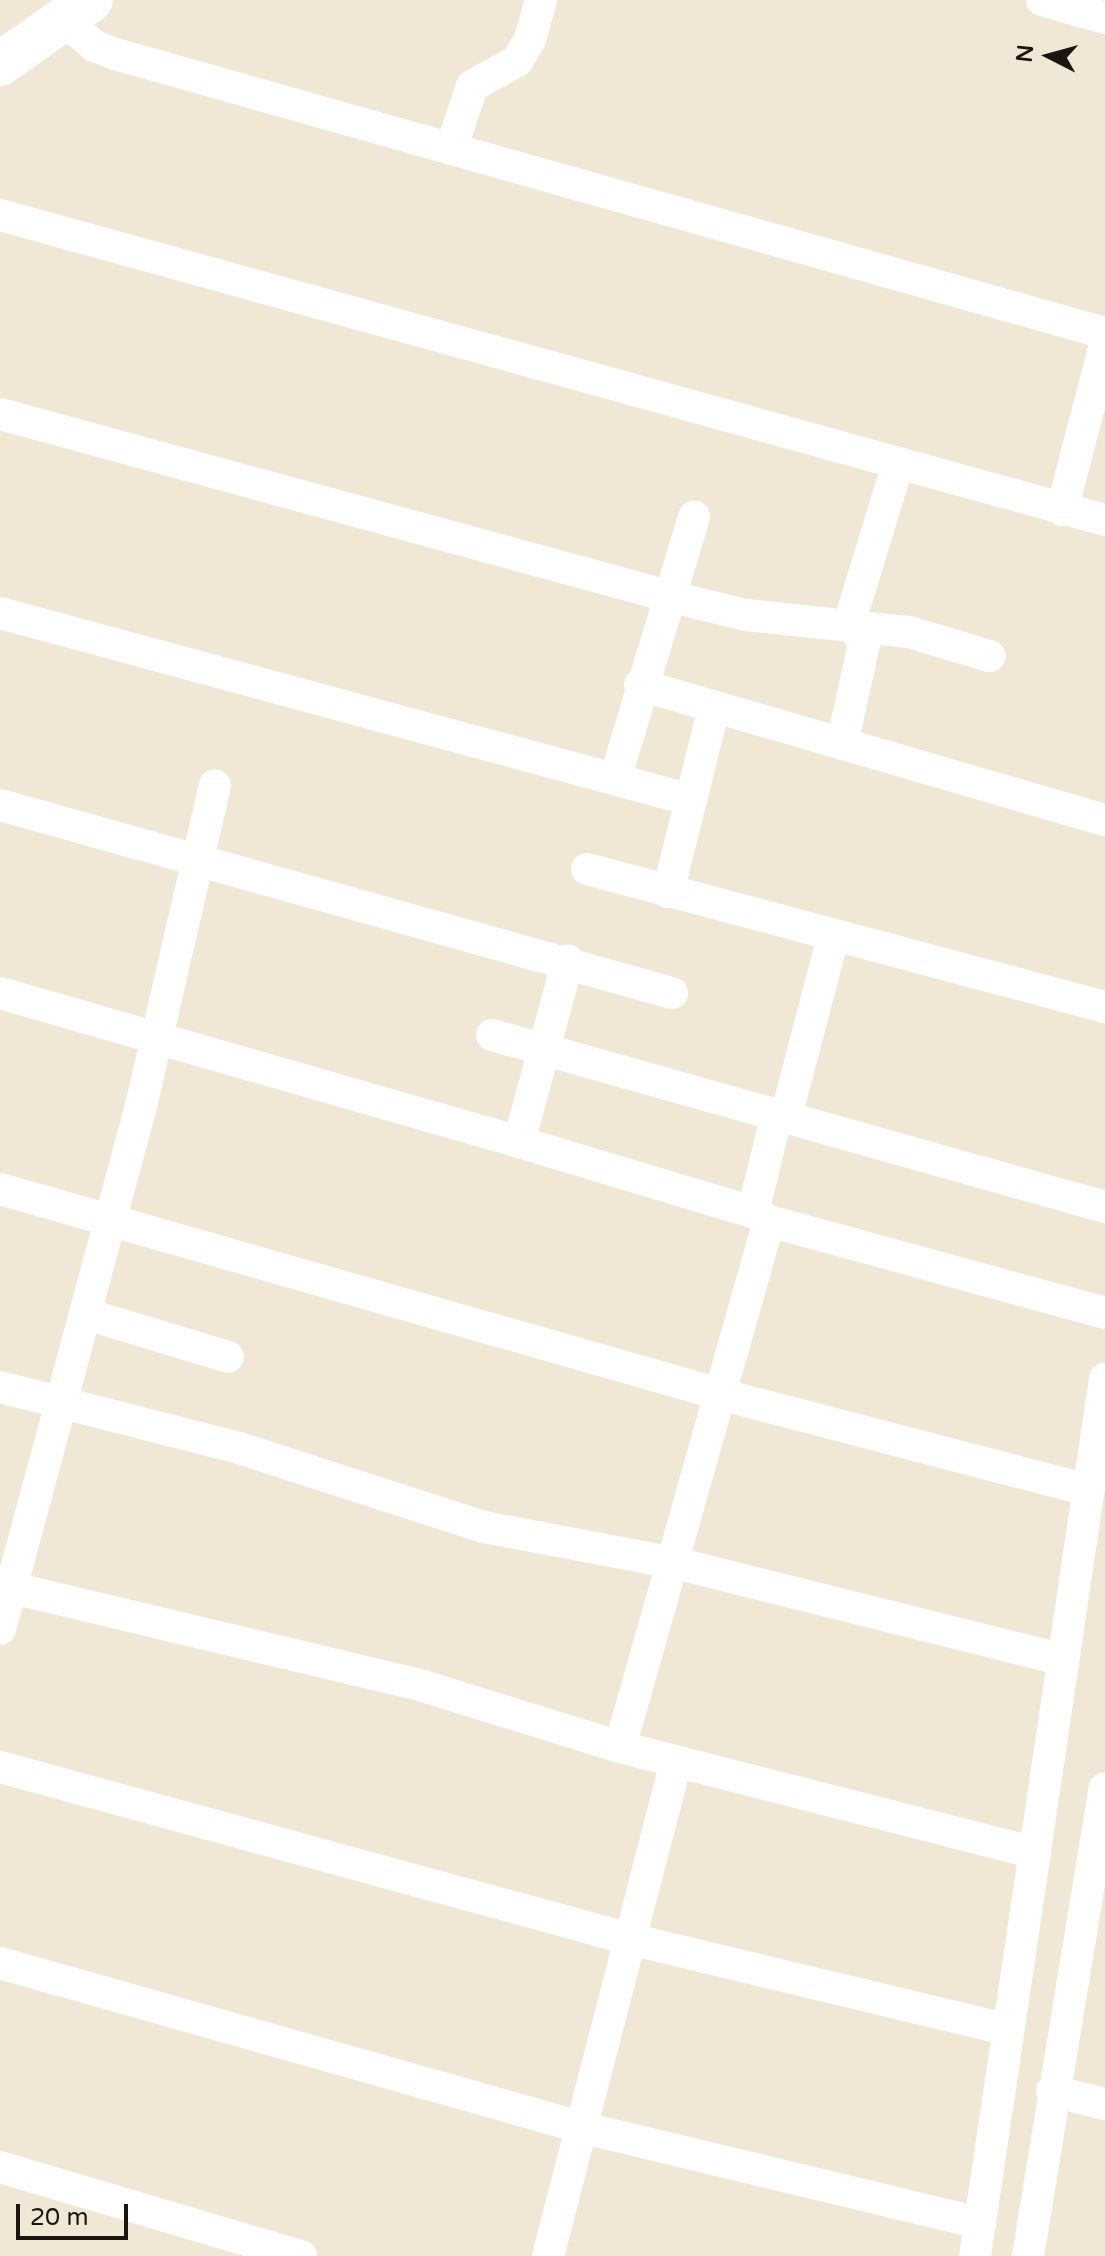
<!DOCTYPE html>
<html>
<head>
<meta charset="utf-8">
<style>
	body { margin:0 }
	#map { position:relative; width:1105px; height:2256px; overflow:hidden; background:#f1e7d6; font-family:"Varela Round",sans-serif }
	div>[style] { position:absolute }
	.minor>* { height:32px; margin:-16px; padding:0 16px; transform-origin:16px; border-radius:16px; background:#fff }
	.secondary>* { height:44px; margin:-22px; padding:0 22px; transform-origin:22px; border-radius:22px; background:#fff }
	span { translate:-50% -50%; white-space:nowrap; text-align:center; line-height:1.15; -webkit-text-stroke:6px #f1e7d6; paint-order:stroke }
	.north { position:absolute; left:1009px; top:16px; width:80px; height:80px; -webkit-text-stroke:6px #f1e7d6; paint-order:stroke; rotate:276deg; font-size:22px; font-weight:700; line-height:32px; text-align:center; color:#19150f }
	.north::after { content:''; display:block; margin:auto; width:28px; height:36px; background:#19150f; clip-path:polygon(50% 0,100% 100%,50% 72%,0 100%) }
	.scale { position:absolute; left:16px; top:2204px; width:112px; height:36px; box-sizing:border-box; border:4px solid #19150f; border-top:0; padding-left:10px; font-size:24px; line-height:28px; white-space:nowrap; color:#19150f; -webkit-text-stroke:6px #f1e7d6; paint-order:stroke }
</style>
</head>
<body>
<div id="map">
	<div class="minor">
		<i style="left:1042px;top:0;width:66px;rotate:15.9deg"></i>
		<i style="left:66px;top:22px;width:38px;rotate:40deg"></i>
		<i style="left:95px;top:46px;width:22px;rotate:22deg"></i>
		<i style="left:115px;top:54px;width:1029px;rotate:15.74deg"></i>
		<i style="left:451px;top:149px;width:66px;rotate:-71.6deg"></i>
		<i style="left:472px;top:86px;width:51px;rotate:-29.1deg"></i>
		<i style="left:517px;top:61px;width:26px;rotate:-59deg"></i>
		<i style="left:530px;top:39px;width:41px;rotate:-74.2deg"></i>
		<i style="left:0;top:215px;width:1146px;rotate:15.43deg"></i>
		<i style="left:0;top:414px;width:692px;rotate:15.24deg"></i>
		<i style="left:668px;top:596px;width:80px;rotate:13.7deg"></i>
		<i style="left:746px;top:615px;width:164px;rotate:6deg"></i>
		<i style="left:909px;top:632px;width:84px;rotate:16.7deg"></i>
		<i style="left:1062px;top:510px;width:171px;rotate:-75.4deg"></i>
		<i style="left:0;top:613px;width:716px;rotate:15.14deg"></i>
		<i style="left:640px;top:685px;width:484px;rotate:16.2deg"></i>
		<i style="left:842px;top:744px;width:102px;rotate:-77.6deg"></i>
		<i style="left:864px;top:644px;width:22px;rotate:-120deg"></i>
		<i style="left:853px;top:625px;width:14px;rotate:-90deg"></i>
		<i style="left:853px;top:611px;width:154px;rotate:-73deg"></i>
		<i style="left:615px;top:779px;width:274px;rotate:-73.2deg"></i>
		<i style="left:0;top:805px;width:698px;rotate:15.63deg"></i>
		<i style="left:587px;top:869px;width:536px;rotate:14.92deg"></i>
		<i style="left:668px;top:892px;width:191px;rotate:-76deg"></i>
		<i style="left:0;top:993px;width:540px;rotate:16.02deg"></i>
		<i style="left:519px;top:1142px;width:244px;rotate:16.7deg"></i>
		<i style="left:753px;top:1212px;width:18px;rotate:29deg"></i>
		<i style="left:769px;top:1221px;width:348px;rotate:15.3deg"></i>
		<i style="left:492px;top:1035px;width:637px;rotate:15.67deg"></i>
		<i style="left:785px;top:1120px;width:189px;rotate:-75.3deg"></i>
		<i style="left:519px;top:1142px;width:188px;rotate:-74.9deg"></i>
		<i style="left:0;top:1189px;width:752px;rotate:15.9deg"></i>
		<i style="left:723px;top:1395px;width:378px;rotate:14.6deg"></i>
		<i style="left:753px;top:1212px;width:97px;rotate:-76.3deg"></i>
		<i style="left:86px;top:1314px;width:148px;rotate:16.8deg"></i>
		<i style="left:0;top:1387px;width:247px;rotate:14.3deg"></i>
		<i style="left:239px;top:1448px;width:257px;rotate:17.9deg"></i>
		<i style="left:484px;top:1527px;width:194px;rotate:10.7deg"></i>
		<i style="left:675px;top:1563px;width:400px;rotate:14deg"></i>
		<i style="left:0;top:1585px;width:435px;rotate:13.4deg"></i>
		<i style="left:423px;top:1686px;width:206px;rotate:17.2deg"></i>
		<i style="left:620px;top:1747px;width:428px;rotate:14.3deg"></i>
		<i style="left:0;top:1629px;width:542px;rotate:-74.91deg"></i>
		<i style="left:141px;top:1106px;width:329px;rotate:-77deg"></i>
		<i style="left:620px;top:1747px;width:547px;rotate:-74.18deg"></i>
		<i style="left:0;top:1767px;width:653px;rotate:15.27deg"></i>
		<i style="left:630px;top:1939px;width:389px;rotate:13.5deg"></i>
		<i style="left:0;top:1963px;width:603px;rotate:15.79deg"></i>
		<i style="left:580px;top:2127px;width:411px;rotate:13.5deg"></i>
		<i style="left:1052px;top:2091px;width:55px;rotate:13.8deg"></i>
		<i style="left:0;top:2167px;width:314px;rotate:16.5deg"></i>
		<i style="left:548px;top:2256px;width:510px;rotate:-75.47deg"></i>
		<i style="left:975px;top:2256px;width:887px;rotate:-81.57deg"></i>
		<i style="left:1028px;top:2256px;width:474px;rotate:-80.7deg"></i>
	</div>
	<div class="secondary">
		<i style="left:0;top:64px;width:111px;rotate:-35.1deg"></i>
	</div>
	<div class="north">N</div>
	<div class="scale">20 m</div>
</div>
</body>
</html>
